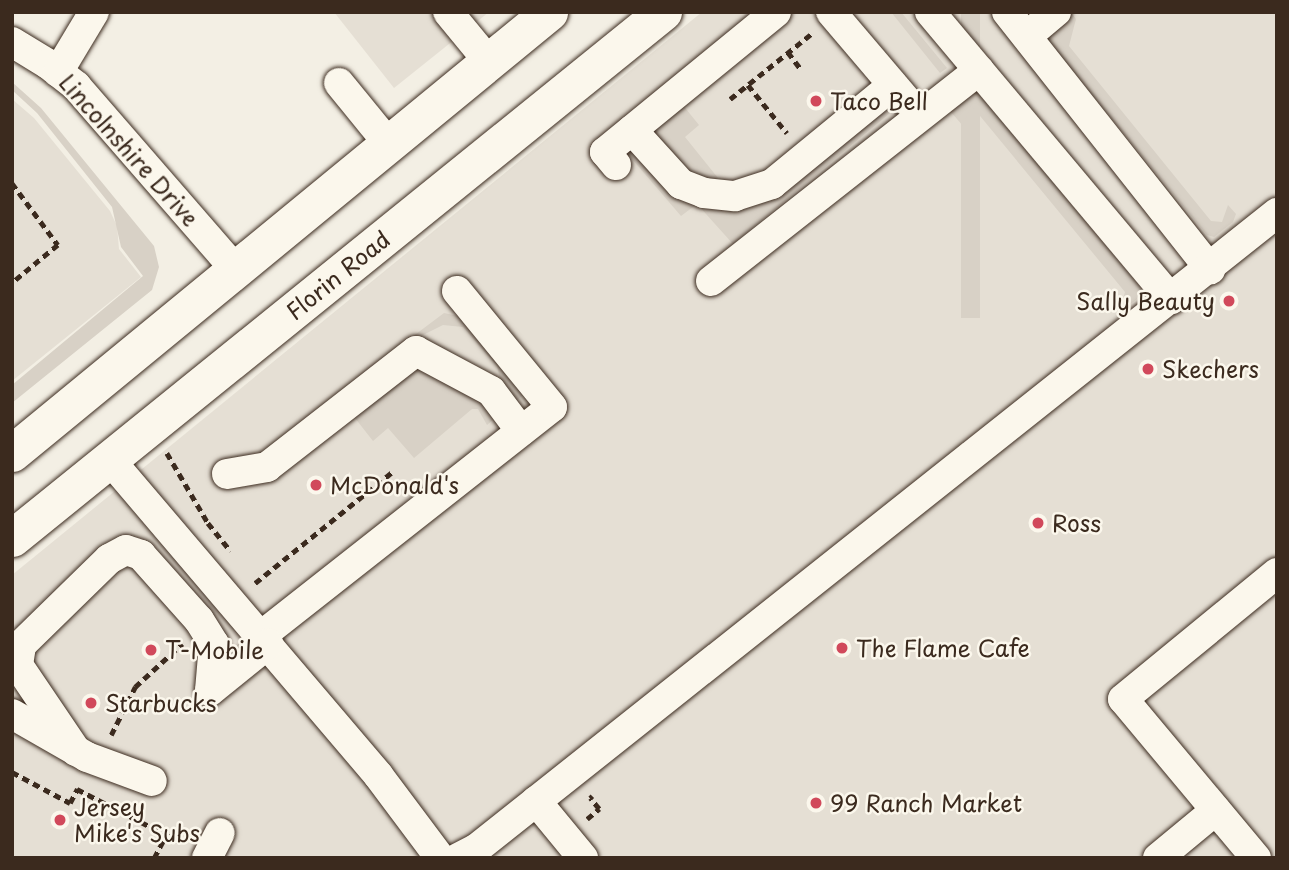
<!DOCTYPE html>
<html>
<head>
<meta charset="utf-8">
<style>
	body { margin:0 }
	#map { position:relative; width:1289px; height:870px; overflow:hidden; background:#f3efe4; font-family:"Playpen Sans",sans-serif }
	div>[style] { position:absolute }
	.built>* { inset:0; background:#e5dfd4 }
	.green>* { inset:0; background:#d8d1c6; transform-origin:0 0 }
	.path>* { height:4.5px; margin-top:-2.25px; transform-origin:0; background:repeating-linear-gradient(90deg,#3b2a1e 0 7px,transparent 0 12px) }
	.roads { filter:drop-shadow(0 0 2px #3b2a1e) drop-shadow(0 0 2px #3b2a1e) }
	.minor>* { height:30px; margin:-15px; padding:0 15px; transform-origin:15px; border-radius:15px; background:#fbf7ec }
	.major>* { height:37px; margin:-18.5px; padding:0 18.5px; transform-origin:18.5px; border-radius:18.5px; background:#fbf7ec }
	.dots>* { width:19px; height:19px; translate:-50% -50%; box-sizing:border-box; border:4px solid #fbf7ec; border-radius:50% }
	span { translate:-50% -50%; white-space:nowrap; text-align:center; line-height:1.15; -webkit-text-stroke:5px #fbf7ec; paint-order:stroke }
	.poi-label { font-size:23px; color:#3b2a1e }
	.left { translate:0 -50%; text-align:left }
	.right { translate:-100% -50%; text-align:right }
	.street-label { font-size:23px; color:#3b2a1e }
	.frame { position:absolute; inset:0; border:14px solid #3b2a1e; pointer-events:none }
</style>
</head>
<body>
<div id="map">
	<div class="built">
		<i style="clip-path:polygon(334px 12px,489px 12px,394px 88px)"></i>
		<i style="clip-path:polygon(702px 12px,1277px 12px,1277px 858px,12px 858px,12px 575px)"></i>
		<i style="clip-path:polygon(12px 99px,34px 118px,110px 211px,117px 226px,119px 249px,141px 277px,12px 381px)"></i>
	</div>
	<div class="green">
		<i style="clip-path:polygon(891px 12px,901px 12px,947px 68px,940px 73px)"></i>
		<i style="left:961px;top:12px;width:19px;height:306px"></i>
		<i style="clip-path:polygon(1071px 12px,1076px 19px,1069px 46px,1211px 221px,1222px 222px,1228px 205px,1236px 214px,1233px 222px,1214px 237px,1207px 235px,1049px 42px,1046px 31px)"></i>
		<i style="clip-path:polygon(12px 82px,41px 108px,154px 246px,159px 267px,152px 290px,12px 403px,12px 385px,143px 276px,121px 247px,112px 207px,37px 113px,12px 90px)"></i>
		<i style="clip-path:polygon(975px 89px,1142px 289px,1137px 299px,1119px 313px,1125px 292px,971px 105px,963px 126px,951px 112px,952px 107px)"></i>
		<i style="clip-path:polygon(895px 95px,902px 103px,733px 244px,697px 204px,681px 216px,626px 152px,634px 145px,716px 204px)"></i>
		<i style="clip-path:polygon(682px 104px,699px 125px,685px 137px,718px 178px,711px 183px,695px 181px,663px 155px,652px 129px)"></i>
		<i style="clip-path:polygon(444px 313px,463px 317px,525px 393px,514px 403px,503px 393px,497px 366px,463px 327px,443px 325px,415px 339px,412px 337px)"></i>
		<i style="clip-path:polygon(420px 364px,486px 401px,498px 415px,487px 425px,478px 409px,472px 409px,414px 458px,388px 428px,373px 441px,351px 413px)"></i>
	</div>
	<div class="path">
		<i style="left:788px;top:52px;width:20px;rotate:53deg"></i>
		<i style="left:748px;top:85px;width:62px;rotate:50.9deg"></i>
		<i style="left:730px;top:99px;width:104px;rotate:-38.7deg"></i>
		<i style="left:12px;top:183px;width:77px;rotate:53.4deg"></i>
		<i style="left:58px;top:245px;width:60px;rotate:140.4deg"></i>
		<i style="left:167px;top:453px;width:81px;rotate:59.6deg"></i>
		<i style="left:208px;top:523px;width:36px;rotate:51deg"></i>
		<i style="left:255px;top:583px;width:176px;rotate:-39deg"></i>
		<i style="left:111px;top:735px;width:54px;rotate:-63.4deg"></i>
		<i style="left:135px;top:687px;width:64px;rotate:-42.5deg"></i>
		<i style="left:12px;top:772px;width:66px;rotate:28.1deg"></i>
		<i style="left:70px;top:803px;width:16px;rotate:-63deg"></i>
		<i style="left:77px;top:789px;width:118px;rotate:27.2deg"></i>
		<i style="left:587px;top:819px;width:16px;rotate:-40deg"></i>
		<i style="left:599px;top:809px;width:14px;rotate:-129deg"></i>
		<i style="left:590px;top:798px;width:3px;rotate:-45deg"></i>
		<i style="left:154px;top:858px;width:26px;rotate:-62deg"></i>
	</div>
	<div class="roads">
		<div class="minor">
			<i style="left:448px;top:12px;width:65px;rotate:50.6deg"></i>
			<i style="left:831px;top:12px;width:116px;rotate:49.6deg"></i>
			<i style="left:930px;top:12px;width:375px;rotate:50deg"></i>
			<i style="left:1007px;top:12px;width:328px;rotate:51.7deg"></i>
			<i style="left:1027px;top:36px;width:38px;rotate:-40deg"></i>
			<i style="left:12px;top:42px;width:42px;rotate:31.4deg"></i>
			<i style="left:48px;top:64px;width:36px;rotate:38deg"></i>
			<i style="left:76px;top:86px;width:244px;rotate:49deg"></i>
			<i style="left:58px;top:72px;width:70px;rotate:-59deg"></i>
			<i style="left:339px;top:83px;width:77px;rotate:50.8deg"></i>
			<i style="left:632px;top:130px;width:73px;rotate:47.8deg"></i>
			<i style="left:681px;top:184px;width:25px;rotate:21deg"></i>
			<i style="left:704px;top:193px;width:31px;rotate:6deg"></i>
			<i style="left:735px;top:196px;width:39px;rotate:-18deg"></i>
			<i style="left:772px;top:184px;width:156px;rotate:-39.3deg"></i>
			<i style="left:616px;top:165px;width:17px;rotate:-130deg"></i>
			<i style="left:605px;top:152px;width:221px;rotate:-39.3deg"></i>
			<i style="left:711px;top:281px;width:341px;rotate:-38.2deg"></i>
			<i style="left:110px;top:460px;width:414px;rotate:49.6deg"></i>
			<i style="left:378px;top:775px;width:104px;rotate:53.2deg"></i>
			<i style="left:227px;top:474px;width:41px;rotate:-9.9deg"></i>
			<i style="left:267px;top:467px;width:189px;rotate:-37.9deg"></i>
			<i style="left:416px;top:351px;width:85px;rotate:28.1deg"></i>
			<i style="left:491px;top:391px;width:50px;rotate:53.1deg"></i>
			<i style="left:261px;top:636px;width:370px;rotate:-38.2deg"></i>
			<i style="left:552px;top:407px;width:150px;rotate:-129.3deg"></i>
			<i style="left:210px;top:691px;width:75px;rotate:-39deg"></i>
			<i style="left:12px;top:714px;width:86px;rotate:29.8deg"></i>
			<i style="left:87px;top:757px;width:69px;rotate:20.3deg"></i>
			<i style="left:76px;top:751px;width:104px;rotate:-124deg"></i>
			<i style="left:18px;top:665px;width:20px;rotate:-81deg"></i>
			<i style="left:21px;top:645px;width:123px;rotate:-44.3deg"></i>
			<i style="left:109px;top:559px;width:19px;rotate:-28deg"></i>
			<i style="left:126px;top:550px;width:16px;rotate:18deg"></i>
			<i style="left:141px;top:555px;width:87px;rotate:48.3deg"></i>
			<i style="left:199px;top:620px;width:28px;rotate:58deg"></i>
			<i style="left:214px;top:644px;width:47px;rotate:94.9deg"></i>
			<i style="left:536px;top:801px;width:74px;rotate:50.5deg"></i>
			<i style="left:207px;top:858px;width:28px;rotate:-63deg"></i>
			<i style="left:458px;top:858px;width:20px;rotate:-27deg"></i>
			<i style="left:476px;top:849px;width:1023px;rotate:-38.45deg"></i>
			<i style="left:1158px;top:858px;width:75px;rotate:-39.6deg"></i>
			<i style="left:1256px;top:858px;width:207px;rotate:-129.9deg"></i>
			<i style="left:1123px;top:699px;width:199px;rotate:-39.3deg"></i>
		</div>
		<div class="major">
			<i style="left:12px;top:453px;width:695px;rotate:-39.39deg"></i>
			<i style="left:12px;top:538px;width:837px;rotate:-38.94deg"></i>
		</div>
	</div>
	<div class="dots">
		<i style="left:816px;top:101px;background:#d1495b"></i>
		<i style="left:1229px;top:301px;background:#d1495b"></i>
		<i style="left:1148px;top:369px;background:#d1495b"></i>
		<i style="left:316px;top:485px;background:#d1495b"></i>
		<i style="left:1038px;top:523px;background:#d1495b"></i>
		<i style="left:842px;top:648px;background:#d1495b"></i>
		<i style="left:151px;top:650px;background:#d1495b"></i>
		<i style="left:91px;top:703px;background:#d1495b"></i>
		<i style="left:816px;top:803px;background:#d1495b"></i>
		<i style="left:60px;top:820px;background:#d1495b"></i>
	</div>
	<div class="poi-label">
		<span class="left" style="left:830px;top:101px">Taco Bell</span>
		<span class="right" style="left:1215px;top:301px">Sally Beauty</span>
		<span class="left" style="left:1162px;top:369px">Skechers</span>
		<span class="left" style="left:330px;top:485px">McDonald's</span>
		<span class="left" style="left:1052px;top:523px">Ross</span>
		<span class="left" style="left:856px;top:648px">The Flame Cafe</span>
		<span class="left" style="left:165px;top:650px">T-Mobile</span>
		<span class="left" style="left:105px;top:703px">Starbucks</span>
		<span class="left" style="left:830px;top:803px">99 Ranch Market</span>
		<span class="left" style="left:74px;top:820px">Jersey<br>Mike's Subs</span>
	</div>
	<div class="street-label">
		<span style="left:129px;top:150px;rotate:48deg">Lincolnshire Drive</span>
		<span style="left:338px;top:275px;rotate:-39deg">Florin Road</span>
	</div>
	<div class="frame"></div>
</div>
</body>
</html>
